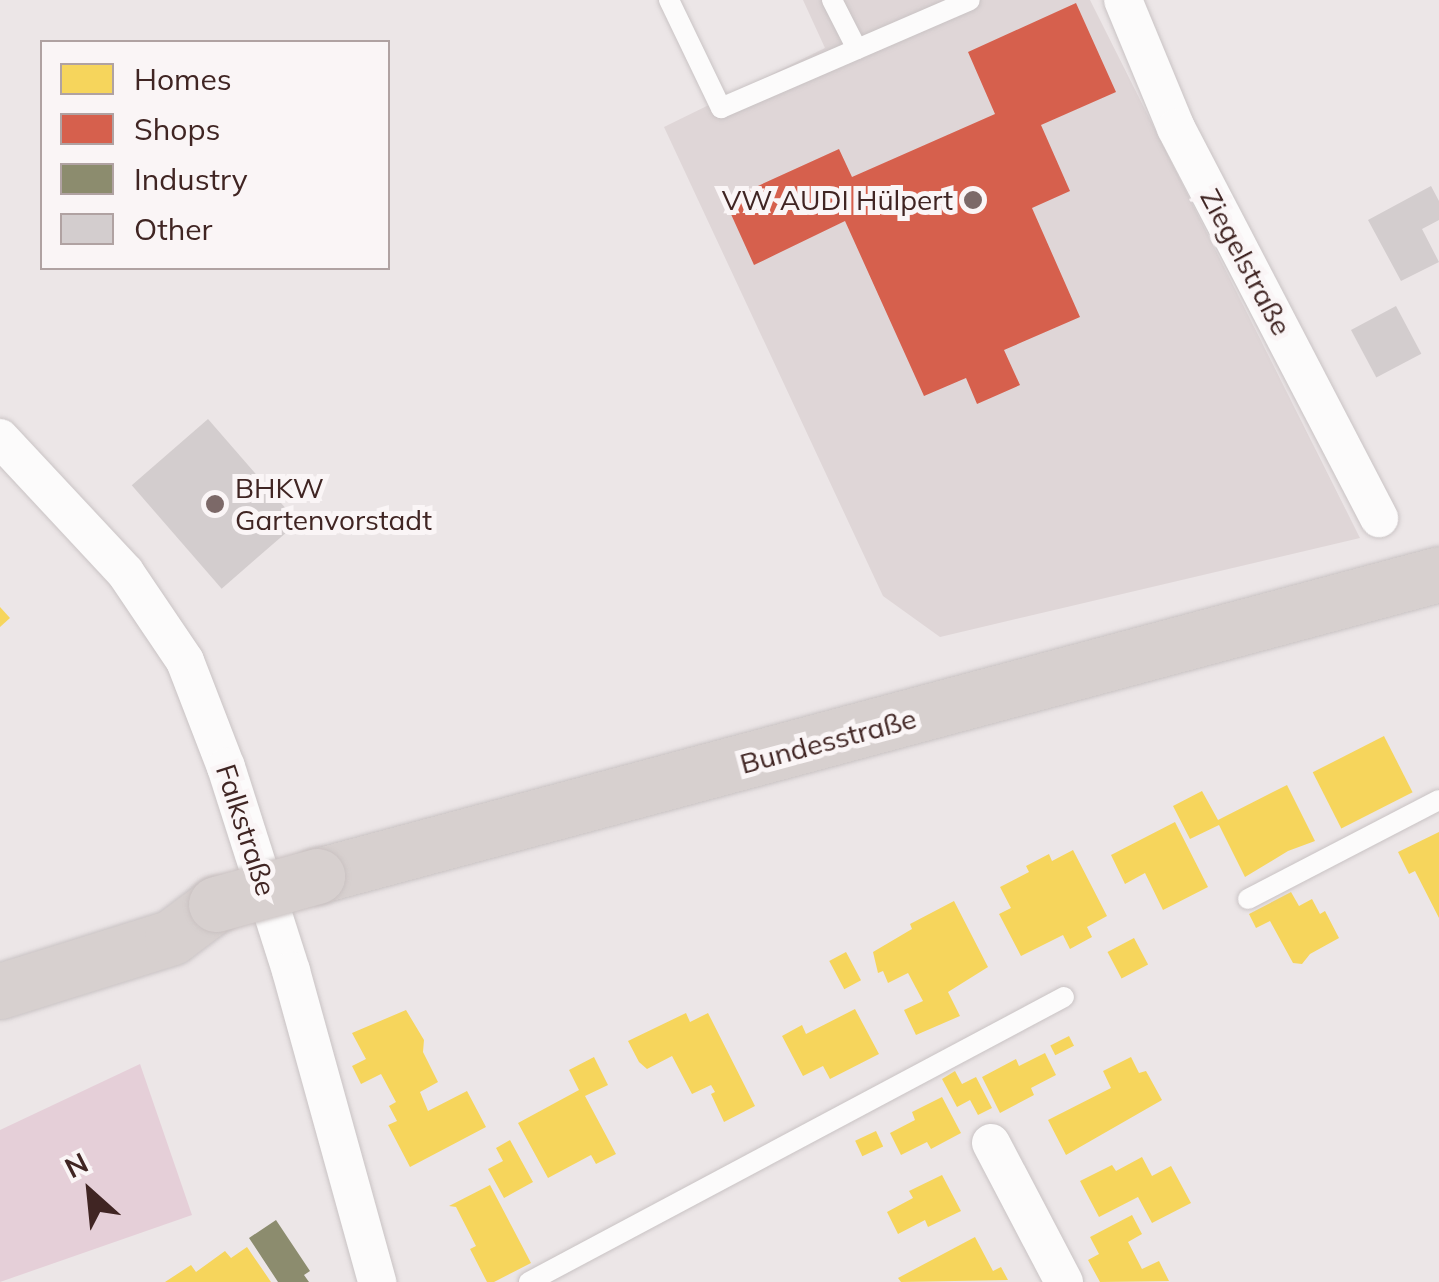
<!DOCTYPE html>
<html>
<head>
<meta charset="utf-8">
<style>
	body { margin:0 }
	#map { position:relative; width:1439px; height:1282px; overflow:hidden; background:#ece6e7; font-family:Mulish,sans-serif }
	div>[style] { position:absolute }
	.built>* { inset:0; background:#dfd6d7 }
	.green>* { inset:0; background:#e5cfd8 }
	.homes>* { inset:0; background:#f6d55c; transform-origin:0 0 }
	.shops>* { inset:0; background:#d6604d }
	.industry>* { inset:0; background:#8c8c6e }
	.building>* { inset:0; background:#d3cdce; transform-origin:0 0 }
	.roads { filter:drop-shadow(0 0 2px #c9c3c4) drop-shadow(0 0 2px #c9c3c4) }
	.service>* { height:20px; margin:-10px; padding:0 10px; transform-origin:10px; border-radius:10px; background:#fcfbfb }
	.minor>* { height:38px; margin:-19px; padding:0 19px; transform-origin:19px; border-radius:19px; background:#fcfbfb }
	.primary>* { height:55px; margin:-27.5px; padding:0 27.5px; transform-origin:27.5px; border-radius:27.5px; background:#d7d0cf }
	.bridges { filter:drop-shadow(0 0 2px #cac2c2) drop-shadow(0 0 2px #cac2c2) }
	.primary-bridge>* { height:55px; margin:-27.5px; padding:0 27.5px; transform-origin:27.5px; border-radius:27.5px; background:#d7d0cf }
	.dots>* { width:28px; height:28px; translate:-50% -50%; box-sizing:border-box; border:5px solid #faf5f6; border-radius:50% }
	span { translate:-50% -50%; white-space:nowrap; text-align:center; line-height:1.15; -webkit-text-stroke:10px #faf5f6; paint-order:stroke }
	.poi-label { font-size:28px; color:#402523 }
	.right { translate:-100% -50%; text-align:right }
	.left { translate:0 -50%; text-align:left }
	.street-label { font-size:28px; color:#402523 }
	.legend { position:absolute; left:40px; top:40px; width:350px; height:230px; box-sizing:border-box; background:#faf5f6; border:2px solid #b0a2a2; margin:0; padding:12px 18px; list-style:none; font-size:30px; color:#402523 }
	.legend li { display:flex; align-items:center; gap:20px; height:50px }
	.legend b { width:50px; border:2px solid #b0a2a2 }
	.north { position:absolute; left:40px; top:1142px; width:100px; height:100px; -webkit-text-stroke:8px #faf5f6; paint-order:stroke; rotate:333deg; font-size:28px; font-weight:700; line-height:40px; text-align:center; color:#402523 }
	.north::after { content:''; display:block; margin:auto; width:35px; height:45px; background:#402523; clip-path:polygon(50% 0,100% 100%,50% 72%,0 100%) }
</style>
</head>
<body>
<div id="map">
	<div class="built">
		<i style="clip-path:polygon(803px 0,1090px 0,1360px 538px,940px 637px,883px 596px,664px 127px,825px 48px)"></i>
	</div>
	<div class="green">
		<i style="clip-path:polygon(140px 1064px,192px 1215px,0 1282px,0 1130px)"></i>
	</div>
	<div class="homes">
		<i style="clip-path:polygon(0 607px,10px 618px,0 627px)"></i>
		<i style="left:1384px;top:736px;width:63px;height:80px;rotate:63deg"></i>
		<i style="clip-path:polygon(1287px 785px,1315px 841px,1288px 851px,1245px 877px,1219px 825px,1190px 839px,1173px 806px,1202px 791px,1218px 820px)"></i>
		<i style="clip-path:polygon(1175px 822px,1208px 887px,1163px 910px,1145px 873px,1125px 884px,1111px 855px)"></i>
		<i style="clip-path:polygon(1439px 832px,1439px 918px,1415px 871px,1409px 874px,1398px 852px)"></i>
		<i style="clip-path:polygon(1073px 850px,1107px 916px,1087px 927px,1092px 937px,1070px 949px,1063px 935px,1021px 956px,999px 914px,1011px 908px,1000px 887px,1029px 872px,1026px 866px,1049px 854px,1052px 861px)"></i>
		<i style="clip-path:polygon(1291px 892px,1299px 906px,1312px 899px,1320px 914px,1325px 911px,1339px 938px,1310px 954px,1302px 964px,1293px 963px,1270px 921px,1256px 928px,1249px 914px)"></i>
		<i style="clip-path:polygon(954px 901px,988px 967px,948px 992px,960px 1016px,916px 1035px,904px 1010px,923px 1001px,908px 973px,888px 983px,883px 971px,878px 973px,873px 952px,912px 929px,910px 924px)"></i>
		<i style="left:1134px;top:938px;width:30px;height:30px;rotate:62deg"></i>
		<i style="left:846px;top:952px;width:32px;height:19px;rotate:62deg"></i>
		<i style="clip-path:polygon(855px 1009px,879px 1054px,830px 1079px,823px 1066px,803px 1076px,782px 1036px,802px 1025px,806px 1034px)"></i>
		<i style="clip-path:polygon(406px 1010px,424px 1040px,423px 1052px,438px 1082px,420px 1092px,428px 1111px,467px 1091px,486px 1127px,410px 1167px,388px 1125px,397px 1121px,389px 1106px,396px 1102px,381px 1074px,361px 1084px,352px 1066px,366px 1059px,352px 1033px)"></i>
		<i style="clip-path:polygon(686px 1013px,690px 1022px,708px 1013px,755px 1106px,724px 1122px,711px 1094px,715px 1092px,711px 1085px,692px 1094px,672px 1056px,647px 1069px,639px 1062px,628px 1041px)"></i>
		<i style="left:1069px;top:1036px;width:11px;height:21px;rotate:63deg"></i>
		<i style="clip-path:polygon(1045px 1053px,1056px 1075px,1031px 1088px,1034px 1095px,1000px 1113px,982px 1077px,1016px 1059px,1019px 1066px)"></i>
		<i style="clip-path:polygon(594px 1057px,608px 1085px,585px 1096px,616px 1154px,596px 1164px,591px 1155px,548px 1178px,518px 1123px,579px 1090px,569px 1070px)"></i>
		<i style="clip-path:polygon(1131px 1057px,1139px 1073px,1146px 1071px,1162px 1100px,1066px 1155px,1048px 1120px,1111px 1088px,1103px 1071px)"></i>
		<i style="clip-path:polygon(955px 1071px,962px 1084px,976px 1077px,992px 1108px,978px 1115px,970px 1100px,957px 1107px,942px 1079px)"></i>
		<i style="clip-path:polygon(942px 1097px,961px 1133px,931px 1149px,927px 1142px,901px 1155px,890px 1133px,915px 1120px,912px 1112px)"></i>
		<i style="left:876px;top:1131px;width:17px;height:23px;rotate:65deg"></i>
		<i style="clip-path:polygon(510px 1140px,533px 1182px,504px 1198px,488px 1169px,503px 1161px,496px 1148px)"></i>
		<i style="clip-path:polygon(1142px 1157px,1152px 1176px,1171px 1166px,1191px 1203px,1152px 1223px,1138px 1197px,1099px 1217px,1080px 1181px,1112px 1165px,1116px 1171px)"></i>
		<i style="clip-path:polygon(942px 1175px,961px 1211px,928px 1227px,925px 1220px,898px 1234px,887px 1212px,913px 1198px,909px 1191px)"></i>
		<i style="clip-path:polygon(490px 1185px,531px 1263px,494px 1282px,487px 1282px,470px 1249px,476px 1246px,456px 1207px,449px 1206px)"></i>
		<i style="clip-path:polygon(1132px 1215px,1142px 1234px,1128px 1242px,1142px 1269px,1159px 1261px,1169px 1281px,1100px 1282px,1088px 1260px,1099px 1254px,1090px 1237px)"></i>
		<i style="clip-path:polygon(975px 1237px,993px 1271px,1001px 1267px,1008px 1280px,901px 1282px,898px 1278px)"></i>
		<i style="clip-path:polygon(247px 1247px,271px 1282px,165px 1282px,191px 1265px,196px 1272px,225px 1251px,231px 1258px)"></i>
	</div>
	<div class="shops">
		<i style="clip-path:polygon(1076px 3px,1116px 92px,1041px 125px,1070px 191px,1032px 208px,1080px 317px,1004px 350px,1020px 385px,977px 404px,966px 378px,924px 396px,845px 221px,754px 265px,725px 201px,839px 149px,852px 177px,995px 114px,968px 52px)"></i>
	</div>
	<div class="industry">
		<i style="clip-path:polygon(276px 1220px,310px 1271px,304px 1275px,309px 1282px,278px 1282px,249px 1238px)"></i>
	</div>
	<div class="building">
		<i style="clip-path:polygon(1431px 186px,1439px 201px,1439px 220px,1422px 229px,1439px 262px,1401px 281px,1368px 220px)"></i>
		<i style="left:1396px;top:306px;width:54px;height:51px;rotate:62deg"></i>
		<i style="left:208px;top:419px;width:137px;height:101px;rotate:49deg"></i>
	</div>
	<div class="roads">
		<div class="service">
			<i style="left:669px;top:0;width:120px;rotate:64.3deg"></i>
			<i style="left:721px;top:108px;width:271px;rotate:-23.4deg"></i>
			<i style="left:832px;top:0;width:55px;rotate:63deg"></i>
			<i style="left:1248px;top:899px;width:215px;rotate:-27.4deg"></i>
			<i style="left:529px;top:1282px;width:606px;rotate:-28.04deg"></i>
		</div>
		<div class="minor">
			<i style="left:1123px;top:0;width:139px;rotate:67.5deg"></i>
			<i style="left:1176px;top:128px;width:440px;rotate:62.5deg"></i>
			<i style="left:0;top:438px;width:183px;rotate:47deg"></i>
			<i style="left:125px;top:572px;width:107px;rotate:56deg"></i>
			<i style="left:185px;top:661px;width:114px;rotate:68.9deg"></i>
			<i style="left:226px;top:767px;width:214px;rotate:72.3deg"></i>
			<i style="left:291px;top:971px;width:323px;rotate:74.5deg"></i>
			<i style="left:991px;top:1143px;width:157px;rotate:62.3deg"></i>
		</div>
		<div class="primary">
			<i style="left:317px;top:876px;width:1162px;rotate:-15.06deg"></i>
			<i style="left:0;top:991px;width:180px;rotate:-17.4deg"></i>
			<i style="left:172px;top:937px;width:55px;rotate:-36.9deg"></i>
		</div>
	</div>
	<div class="bridges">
		<div class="primary-bridge">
			<i style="left:216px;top:904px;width:105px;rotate:-15.5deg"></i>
		</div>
	</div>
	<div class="dots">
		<i style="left:973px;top:200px;background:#7c6968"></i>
		<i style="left:215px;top:504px;background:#7c6968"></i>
	</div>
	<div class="poi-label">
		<span class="right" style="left:953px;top:200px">VW AUDI Hülpert</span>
		<span class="left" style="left:235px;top:504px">BHKW<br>Gartenvorstadt</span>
	</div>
	<div class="street-label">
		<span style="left:1246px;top:262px;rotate:62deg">Ziegelstraße</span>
		<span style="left:828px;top:741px;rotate:-15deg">Bundesstraße</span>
		<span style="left:246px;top:830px;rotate:72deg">Falkstraße</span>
	</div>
	<ul class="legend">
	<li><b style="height:28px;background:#f6d55c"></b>Homes</li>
	<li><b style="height:28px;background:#d6604d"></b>Shops</li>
	<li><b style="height:28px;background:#8c8c6e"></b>Industry</li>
	<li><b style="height:28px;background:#d3cdce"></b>Other</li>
	</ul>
	<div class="north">N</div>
</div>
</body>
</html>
